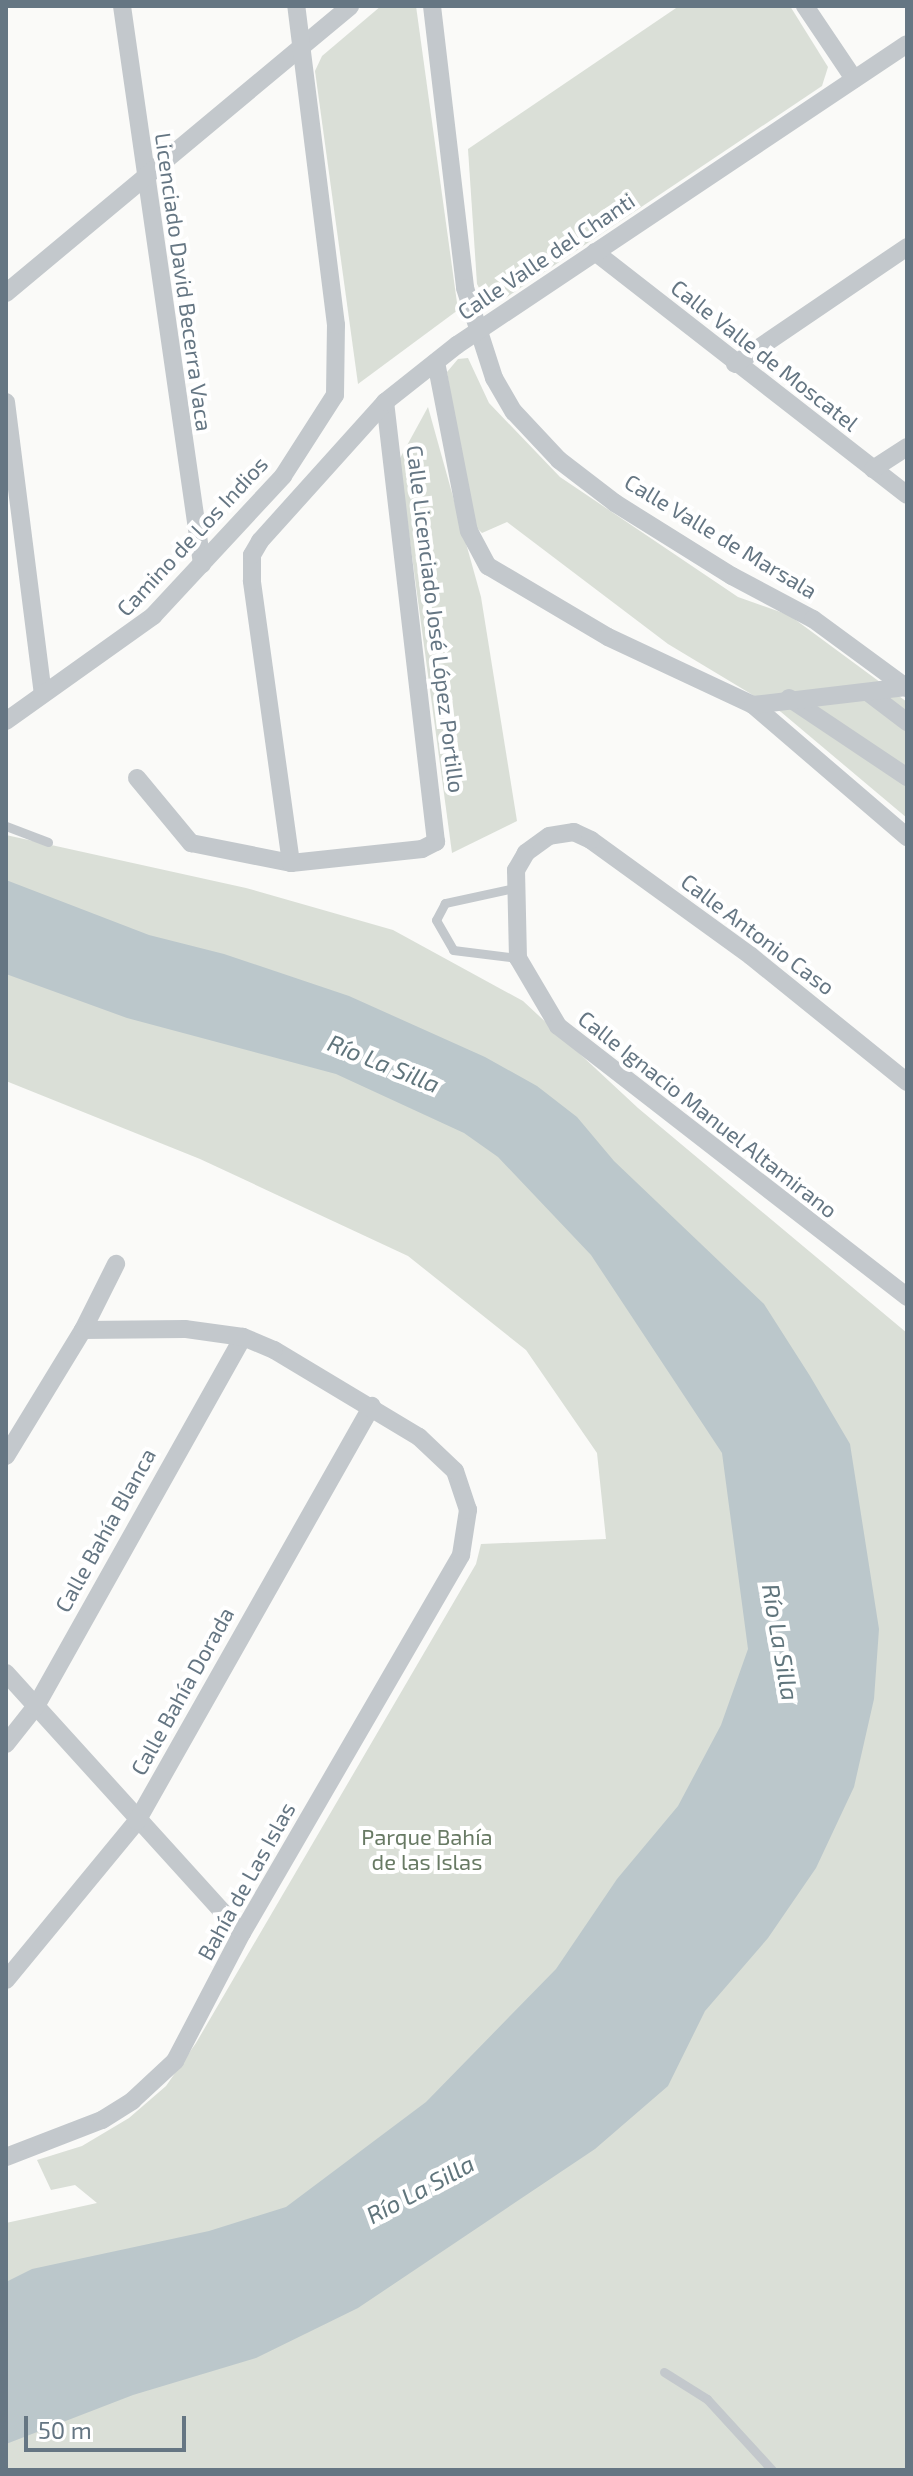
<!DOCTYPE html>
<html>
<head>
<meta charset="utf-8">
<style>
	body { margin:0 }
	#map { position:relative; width:913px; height:2476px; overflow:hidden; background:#fafaf8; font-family:"Exo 2",sans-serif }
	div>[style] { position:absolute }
	.green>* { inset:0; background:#dadfd7 }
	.water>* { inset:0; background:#bbc7cb }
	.lane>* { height:9px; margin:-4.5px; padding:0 4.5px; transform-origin:4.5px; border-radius:4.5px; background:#c3c8cc }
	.street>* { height:18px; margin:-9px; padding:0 9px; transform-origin:9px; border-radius:9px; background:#c3c8cc }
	span { translate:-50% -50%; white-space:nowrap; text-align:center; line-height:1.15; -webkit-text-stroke:8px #fff; paint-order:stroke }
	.street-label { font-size:22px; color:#657683 }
	.park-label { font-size:22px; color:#687a64 }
	.water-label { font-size:24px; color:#60757c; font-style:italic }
	.frame { position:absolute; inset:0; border:8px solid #657683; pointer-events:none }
	.scale { position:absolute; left:24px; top:2416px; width:162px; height:36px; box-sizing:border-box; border:4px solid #657683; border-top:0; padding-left:10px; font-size:24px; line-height:28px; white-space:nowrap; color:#657683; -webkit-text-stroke:6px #fff; paint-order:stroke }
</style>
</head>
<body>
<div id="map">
	<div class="green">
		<i style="clip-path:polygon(381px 6px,416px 6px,458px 310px,358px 384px,315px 71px,322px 56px)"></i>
		<i style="clip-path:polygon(679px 6px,790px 6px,828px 67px,822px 86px,504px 299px,493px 302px,483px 295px,477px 284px,468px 149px)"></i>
		<i style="clip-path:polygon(468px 358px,489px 403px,560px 477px,738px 597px,789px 615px,907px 702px,907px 818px,781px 712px,668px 644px,507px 522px,482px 533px,472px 523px,447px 372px,458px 359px)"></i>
		<i style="clip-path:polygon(428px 407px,481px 597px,517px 821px,452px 853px,399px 460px)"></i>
		<i style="clip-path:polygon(6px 835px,246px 888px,393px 930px,523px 1001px,638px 1108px,907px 1333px,907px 2470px,6px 2470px,6px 2223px,97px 2203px,75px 2185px,51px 2190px,37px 2160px,82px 2146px,129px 2118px,166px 2086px,196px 2043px,476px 1564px,481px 1544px,606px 1539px,597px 1453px,526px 1350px,408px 1256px,200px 1159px,6px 1081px)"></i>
	</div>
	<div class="water">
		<i style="clip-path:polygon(6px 880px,149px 935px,224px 954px,349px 996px,485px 1057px,537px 1086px,577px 1117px,614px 1161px,764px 1304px,810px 1376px,850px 1444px,879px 1629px,874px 1699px,854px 1787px,816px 1868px,768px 1938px,705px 2011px,668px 2086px,595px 2149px,358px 2308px,256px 2358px,133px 2395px,6px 2444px,6px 2282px,32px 2269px,209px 2231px,286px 2207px,426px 2102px,556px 1969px,617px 1879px,678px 1806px,721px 1725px,748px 1649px,722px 1453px,591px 1255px,498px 1157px,464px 1133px,336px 1074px,127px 1018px,6px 974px)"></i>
	</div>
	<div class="lane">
		<i style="left:6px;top:826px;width:45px;rotate:20.9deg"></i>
		<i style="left:514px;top:888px;width:71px;rotate:167.7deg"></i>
		<i style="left:445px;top:903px;width:19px;rotate:118deg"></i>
		<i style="left:436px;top:920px;width:34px;rotate:60deg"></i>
		<i style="left:453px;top:950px;width:65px;rotate:7deg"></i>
		<i style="left:664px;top:2372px;width:51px;rotate:32.1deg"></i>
		<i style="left:707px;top:2399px;width:96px;rotate:47.5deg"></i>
	</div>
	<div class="street">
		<i style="left:122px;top:6px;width:564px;rotate:81.84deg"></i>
		<i style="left:432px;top:6px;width:284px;rotate:83.3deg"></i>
		<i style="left:465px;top:288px;width:95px;rotate:72.1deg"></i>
		<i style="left:494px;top:378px;width:39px;rotate:60deg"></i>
		<i style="left:514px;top:412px;width:66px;rotate:46.8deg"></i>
		<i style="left:559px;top:460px;width:71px;rotate:37.5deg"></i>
		<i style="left:615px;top:503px;width:138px;rotate:32deg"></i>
		<i style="left:732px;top:576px;width:92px;rotate:28deg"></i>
		<i style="left:813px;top:619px;width:117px;rotate:36.3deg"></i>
		<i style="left:805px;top:6px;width:88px;rotate:56.1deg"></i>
		<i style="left:595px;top:252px;width:395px;rotate:37.9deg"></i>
		<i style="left:6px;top:293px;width:448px;rotate:-39.8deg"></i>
		<i style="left:436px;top:362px;width:172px;rotate:79deg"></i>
		<i style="left:469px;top:531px;width:40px;rotate:62deg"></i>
		<i style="left:488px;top:566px;width:139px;rotate:30.6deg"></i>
		<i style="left:608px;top:637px;width:160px;rotate:25.1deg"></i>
		<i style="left:753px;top:705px;width:203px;rotate:40.6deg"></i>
		<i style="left:735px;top:364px;width:208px;rotate:-34.2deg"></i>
		<i style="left:6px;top:402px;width:294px;rotate:82.8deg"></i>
		<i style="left:873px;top:469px;width:40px;rotate:-32.9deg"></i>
		<i style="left:869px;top:693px;width:48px;rotate:37.3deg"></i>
		<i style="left:789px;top:698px;width:142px;rotate:33.8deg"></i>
		<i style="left:753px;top:705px;width:154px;rotate:-6.7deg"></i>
		<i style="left:6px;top:721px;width:181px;rotate:-35.5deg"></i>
		<i style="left:153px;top:616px;width:191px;rotate:-47.1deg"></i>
		<i style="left:283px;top:476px;width:96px;rotate:-57.3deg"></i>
		<i style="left:335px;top:395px;width:70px;rotate:-89.2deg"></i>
		<i style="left:336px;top:325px;width:321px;rotate:-97.1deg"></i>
		<i style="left:137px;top:778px;width:85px;rotate:50.3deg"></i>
		<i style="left:191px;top:843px;width:102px;rotate:11.3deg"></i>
		<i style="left:291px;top:863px;width:132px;rotate:-6.1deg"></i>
		<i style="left:422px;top:849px;width:16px;rotate:-27deg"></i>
		<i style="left:436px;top:842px;width:443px;rotate:-96.6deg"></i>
		<i style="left:291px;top:863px;width:285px;rotate:-97.9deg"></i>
		<i style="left:252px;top:581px;width:26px;rotate:-90deg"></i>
		<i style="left:252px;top:555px;width:16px;rotate:-60deg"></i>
		<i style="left:260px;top:541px;width:187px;rotate:-48deg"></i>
		<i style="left:385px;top:402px;width:92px;rotate:-38.4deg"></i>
		<i style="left:457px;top:345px;width:541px;rotate:-33.78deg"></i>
		<i style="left:907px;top:1082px;width:201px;rotate:-141.1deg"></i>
		<i style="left:751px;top:956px;width:198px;rotate:-144.1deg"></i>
		<i style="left:591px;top:840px;width:19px;rotate:-155deg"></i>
		<i style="left:574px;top:832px;width:25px;rotate:171deg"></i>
		<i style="left:549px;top:836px;width:29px;rotate:144deg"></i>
		<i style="left:526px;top:853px;width:20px;rotate:120deg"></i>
		<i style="left:516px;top:870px;width:88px;rotate:88.7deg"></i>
		<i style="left:518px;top:958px;width:79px;rotate:59.5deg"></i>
		<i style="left:558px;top:1026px;width:442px;rotate:37.8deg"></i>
		<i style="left:6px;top:1456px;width:148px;rotate:-58.6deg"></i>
		<i style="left:83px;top:1330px;width:74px;rotate:-63.4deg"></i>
		<i style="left:6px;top:1673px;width:351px;rotate:47.8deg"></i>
		<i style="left:6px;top:1744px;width:48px;rotate:-51.7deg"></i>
		<i style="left:36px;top:1706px;width:423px;rotate:-60.7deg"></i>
		<i style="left:6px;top:1980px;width:206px;rotate:-50.5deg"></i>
		<i style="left:137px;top:1821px;width:477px;rotate:-60.5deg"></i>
		<i style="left:6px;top:2157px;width:103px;rotate:-21.1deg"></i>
		<i style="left:102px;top:2120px;width:36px;rotate:-32deg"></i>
		<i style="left:132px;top:2101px;width:59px;rotate:-42.9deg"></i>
		<i style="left:175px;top:2061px;width:144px;rotate:-62.4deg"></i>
		<i style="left:242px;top:1933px;width:437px;rotate:-59.9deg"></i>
		<i style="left:461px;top:1555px;width:46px;rotate:-81.2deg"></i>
		<i style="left:468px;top:1510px;width:41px;rotate:-108.4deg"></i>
		<i style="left:455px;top:1471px;width:50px;rotate:-136.6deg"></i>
		<i style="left:419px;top:1437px;width:169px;rotate:-149deg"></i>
		<i style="left:274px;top:1350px;width:34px;rotate:-157deg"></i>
		<i style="left:243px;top:1337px;width:59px;rotate:-172.1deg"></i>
		<i style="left:185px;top:1329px;width:102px;rotate:179.4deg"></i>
	</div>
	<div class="street-label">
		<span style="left:546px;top:256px;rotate:-34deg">Calle Valle del Chanti</span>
		<span style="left:184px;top:282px;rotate:82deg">Licenciado David Becerra Vaca</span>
		<span style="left:765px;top:355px;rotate:38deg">Calle Valle de Moscatel</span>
		<span style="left:192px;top:536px;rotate:-47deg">Camino de Los Indios</span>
		<span style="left:721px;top:536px;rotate:31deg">Calle Valle de Marsala</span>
		<span style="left:436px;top:619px;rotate:83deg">Calle Licenciado José López Portillo</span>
		<span style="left:758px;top:934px;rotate:37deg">Calle Antonio Caso</span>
		<span style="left:708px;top:1114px;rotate:38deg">Calle Ignacio Manuel Altamirano</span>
		<span style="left:105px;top:1530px;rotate:-61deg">Calle Bahía Blanca</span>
		<span style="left:182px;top:1691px;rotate:-61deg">Calle Bahía Dorada</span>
		<span style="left:246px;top:1881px;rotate:-61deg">Bahía de Las Islas</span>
	</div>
	<div class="park-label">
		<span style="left:427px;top:1849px">Parque Bahía<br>de las Islas</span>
	</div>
	<div class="water-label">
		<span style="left:384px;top:1063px;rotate:22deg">Río La Silla</span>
		<span style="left:781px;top:1642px;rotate:80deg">Río La Silla</span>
		<span style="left:420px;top:2189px;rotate:-28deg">Río La Silla</span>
	</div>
	<div class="frame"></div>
	<div class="scale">50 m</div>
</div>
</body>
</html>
